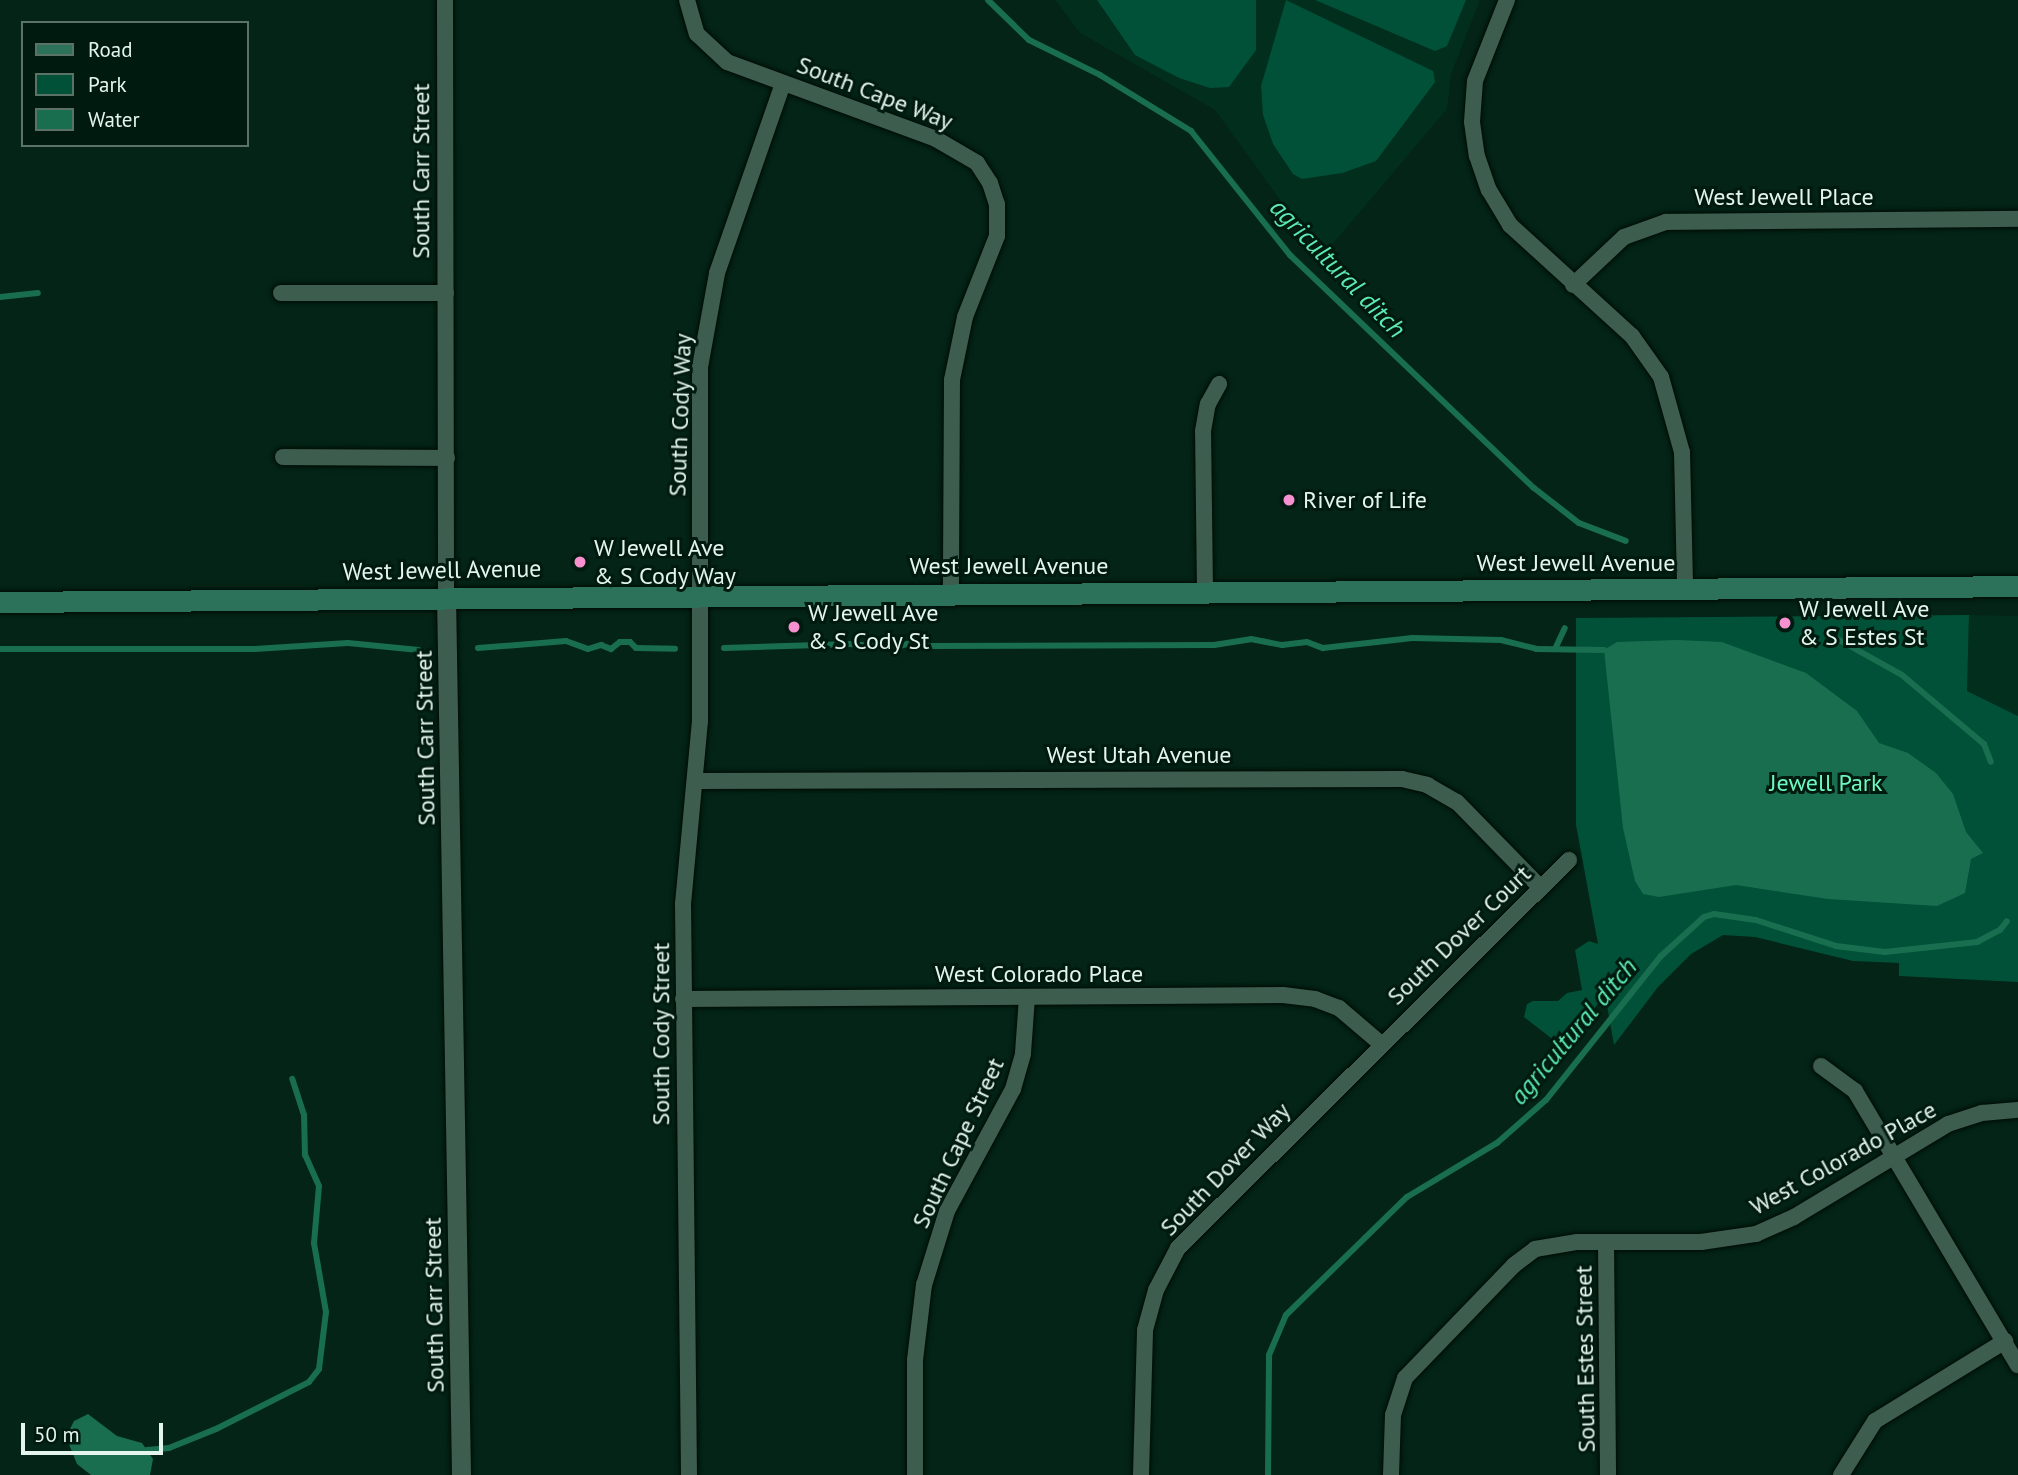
<!DOCTYPE html>
<html>
<head>
<meta charset="utf-8">
<style>
	body { margin:0 }
	#map { position:relative; width:2018px; height:1475px; overflow:hidden; background:#032417; font-family:"PT Sans",sans-serif }
	div>[style] { position:absolute }
	.built>* { inset:0; background:#022e1e }
	.green>* { inset:0; background:#015138 }
	.water>* { inset:0; background:#196e50 }
	.stream>* { height:6px; margin:-3px; padding:0 3px; transform-origin:3px; border-radius:3px; background:#196e50 }
	.roads { filter:drop-shadow(0 0 2px #000c04) drop-shadow(0 0 2px #000c04) }
	.minor>* { height:16px; margin:-8px; padding:0 8px; transform-origin:8px; border-radius:8px; background:#3d5d4e }
	.tertiary>* { height:19px; margin:-9.5px; padding:0 9.5px; transform-origin:9.5px; border-radius:9.5px; background:#3d5d4e }
	.secondary>* { height:21px; margin:-10.5px; padding:0 10.5px; transform-origin:10.5px; border-radius:10.5px; background:#2c725a }
	.dots>* { width:19px; height:19px; translate:-50% -50%; box-sizing:border-box; border:4px solid #001a0f; border-radius:50% }
	span { translate:-50% -50%; white-space:nowrap; text-align:center; line-height:1.15; -webkit-text-stroke:6px #001a0f; paint-order:stroke }
	.street-label { font-size:24px; color:#e3f5ec }
	.poi-label { font-size:24px; color:#e3f5ec }
	.left { translate:0 -50%; text-align:left }
	.park-label { font-size:24px; color:#6df8c0 }
	.water-label { font-size:26px; color:#5ce9b2; font-style:italic }
	.legend { position:absolute; left:21px; top:21px; width:228px; height:126px; box-sizing:border-box; background:#001a0f; border:2px solid #5b7267; margin:0; padding:9px 12px; list-style:none; font-size:21px; color:#e3f5ec }
	.legend li { display:flex; align-items:center; gap:14px; height:35px }
	.legend b { width:35px; border:2px solid #5b7267 }
	.scale { position:absolute; left:21px; top:1423px; width:142px; height:32px; box-sizing:border-box; border:4px solid #e3f5ec; border-top:0; padding-left:9px; font-size:21px; line-height:24px; white-space:nowrap; color:#e3f5ec; -webkit-text-stroke:5px #001a0f; paint-order:stroke }
</style>
</head>
<body>
<div id="map">
	<div class="built">
		<i style="clip-path:polygon(1055px 0,1480px 0,1451px 74px,1447px 109px,1326px 252px,1301px 229px,1215px 110px,1080px 33px)"></i>
		<i style="clip-path:polygon(1969px 615px,2018px 616px,2018px 716px,1967px 691px)"></i>
	</div>
	<div class="green">
		<i style="clip-path:polygon(1097px 0,1256px 0,1256px 50px,1229px 87px,1210px 88px,1179px 78px,1135px 55px)"></i>
		<i style="clip-path:polygon(1286px 0,1433px 71px,1435px 82px,1376px 161px,1342px 173px,1302px 179px,1293px 174px,1273px 144px,1263px 115px,1261px 86px)"></i>
		<i style="clip-path:polygon(1315px 0,1466px 0,1447px 46px,1435px 51px)"></i>
		<i style="clip-path:polygon(1969px 615px,1967px 691px,2018px 716px,2018px 982px,1899px 976px,1899px 963px,1853px 961px,1755px 937px,1723px 935px,1691px 954px,1658px 987px,1614px 1045px,1605px 994px,1559px 1057px,1551px 1038px,1524px 1017px,1527px 1004px,1533px 1001px,1558px 1001px,1567px 993px,1582px 990px,1575px 950px,1589px 941px,1598px 944px,1576px 825px,1576px 618px)"></i>
	</div>
	<div class="water">
		<i style="clip-path:polygon(1677px 640px,1722px 642px,1806px 673px,1857px 711px,1879px 743px,1908px 753px,1936px 773px,1953px 794px,1966px 832px,1983px 853px,1971px 859px,1965px 893px,1937px 906px,1828px 899px,1736px 885px,1659px 897px,1643px 894px,1635px 881px,1623px 828px,1604px 650px,1617px 642px)"></i>
		<i style="clip-path:polygon(88px 1414px,117px 1436px,142px 1443px,153px 1459px,150px 1475px,91px 1475px,77px 1464px,66px 1437px,74px 1421px)"></i>
	</div>
	<div class="stream">
		<i style="left:988px;top:0;width:57px;rotate:44.3deg"></i>
		<i style="left:1029px;top:40px;width:79px;rotate:26.2deg"></i>
		<i style="left:1100px;top:75px;width:107px;rotate:31.6deg"></i>
		<i style="left:1191px;top:131px;width:159px;rotate:51.4deg"></i>
		<i style="left:1290px;top:255px;width:337px;rotate:43.7deg"></i>
		<i style="left:1534px;top:488px;width:57px;rotate:37.9deg"></i>
		<i style="left:1579px;top:523px;width:50px;rotate:21deg"></i>
		<i style="left:0;top:297px;width:38px;rotate:-6deg"></i>
		<i style="left:1832px;top:636px;width:80px;rotate:29.1deg"></i>
		<i style="left:1902px;top:675px;width:107px;rotate:40.1deg"></i>
		<i style="left:1984px;top:744px;width:19px;rotate:69deg"></i>
		<i style="left:478px;top:648px;width:88px;rotate:-4.5deg"></i>
		<i style="left:566px;top:641px;width:23px;rotate:20deg"></i>
		<i style="left:588px;top:649px;width:14px;rotate:-17deg"></i>
		<i style="left:601px;top:645px;width:11px;rotate:22deg"></i>
		<i style="left:611px;top:649px;width:11px;rotate:-38deg"></i>
		<i style="left:620px;top:642px;width:10px"></i>
		<i style="left:630px;top:642px;width:8px;rotate:45deg"></i>
		<i style="left:636px;top:648px;width:39px;rotate:1deg"></i>
		<i style="left:724px;top:648px;width:126px;rotate:-1.8deg"></i>
		<i style="left:850px;top:644px;width:44px;rotate:5.2deg"></i>
		<i style="left:894px;top:648px;width:24px;rotate:-17deg"></i>
		<i style="left:917px;top:641px;width:10px;rotate:29deg"></i>
		<i style="left:926px;top:646px;width:288px;rotate:-0.2deg"></i>
		<i style="left:1214px;top:645px;width:37px;rotate:-9deg"></i>
		<i style="left:1251px;top:639px;width:32px;rotate:11deg"></i>
		<i style="left:1282px;top:645px;width:25px;rotate:-7deg"></i>
		<i style="left:1307px;top:642px;width:17px;rotate:21deg"></i>
		<i style="left:1323px;top:648px;width:90px;rotate:-6.4deg"></i>
		<i style="left:1412px;top:638px;width:89px;rotate:1.3deg"></i>
		<i style="left:1501px;top:640px;width:36px;rotate:14deg"></i>
		<i style="left:1536px;top:649px;width:68px;rotate:0.8deg"></i>
		<i style="left:0;top:649px;width:255px"></i>
		<i style="left:255px;top:649px;width:93px;rotate:-3.7deg"></i>
		<i style="left:348px;top:643px;width:71px;rotate:5.6deg"></i>
		<i style="left:1555px;top:649px;width:23px;rotate:-65deg"></i>
		<i style="left:147px;top:1450px;width:22px;rotate:-5deg"></i>
		<i style="left:169px;top:1448px;width:51px;rotate:-22deg"></i>
		<i style="left:216px;top:1429px;width:104px;rotate:-26.8deg"></i>
		<i style="left:309px;top:1382px;width:16px;rotate:-52deg"></i>
		<i style="left:319px;top:1369px;width:57px;rotate:-83deg"></i>
		<i style="left:326px;top:1312px;width:70px;rotate:-99.9deg"></i>
		<i style="left:314px;top:1243px;width:57px;rotate:-85deg"></i>
		<i style="left:319px;top:1186px;width:34px;rotate:-114deg"></i>
		<i style="left:305px;top:1155px;width:40px;rotate:-91.4deg"></i>
		<i style="left:304px;top:1115px;width:38px;rotate:-108deg"></i>
		<i style="left:1268px;top:1475px;width:120px;rotate:-89.5deg"></i>
		<i style="left:1269px;top:1355px;width:43px;rotate:-67deg"></i>
		<i style="left:1286px;top:1315px;width:169px;rotate:-44.3deg"></i>
		<i style="left:1407px;top:1197px;width:105px;rotate:-31deg"></i>
		<i style="left:1497px;top:1143px;width:65px;rotate:-41.3deg"></i>
		<i style="left:1546px;top:1100px;width:184px;rotate:-51.4deg"></i>
		<i style="left:1661px;top:956px;width:58px;rotate:-42.2deg"></i>
		<i style="left:1704px;top:917px;width:10px;rotate:-17deg"></i>
		<i style="left:1714px;top:914px;width:42px;rotate:8.1deg"></i>
		<i style="left:1756px;top:920px;width:84px;rotate:18deg"></i>
		<i style="left:1836px;top:946px;width:49px;rotate:7deg"></i>
		<i style="left:1885px;top:952px;width:93px;rotate:-6.2deg"></i>
		<i style="left:1977px;top:942px;width:26px;rotate:-28deg"></i>
		<i style="left:2000px;top:930px;width:11px;rotate:-52deg"></i>
	</div>
	<div class="roads">
		<div class="minor">
			<i style="left:445px;top:0;width:596px;rotate:89.9deg"></i>
			<i style="left:687px;top:0;width:35px;rotate:74deg"></i>
			<i style="left:697px;top:34px;width:41px;rotate:43deg"></i>
			<i style="left:727px;top:62px;width:223px;rotate:20.2deg"></i>
			<i style="left:936px;top:139px;width:48px;rotate:30.3deg"></i>
			<i style="left:977px;top:163px;width:24px;rotate:57deg"></i>
			<i style="left:990px;top:183px;width:22px;rotate:72deg"></i>
			<i style="left:997px;top:204px;width:32px;rotate:90deg"></i>
			<i style="left:997px;top:236px;width:87px;rotate:111.6deg"></i>
			<i style="left:965px;top:317px;width:64px;rotate:101.7deg"></i>
			<i style="left:952px;top:380px;width:212px;rotate:90.3deg"></i>
			<i style="left:1507px;top:0;width:87px;rotate:111.6deg"></i>
			<i style="left:1475px;top:81px;width:41px;rotate:94.2deg"></i>
			<i style="left:1472px;top:122px;width:34px;rotate:82deg"></i>
			<i style="left:1477px;top:156px;width:36px;rotate:71deg"></i>
			<i style="left:1489px;top:190px;width:41px;rotate:59deg"></i>
			<i style="left:1510px;top:225px;width:165px;rotate:42.3deg"></i>
			<i style="left:1632px;top:336px;width:50px;rotate:54.7deg"></i>
			<i style="left:1661px;top:377px;width:78px;rotate:74.4deg"></i>
			<i style="left:1682px;top:452px;width:136px;rotate:88.7deg"></i>
			<i style="left:1573px;top:285px;width:70px;rotate:-43.3deg"></i>
			<i style="left:1624px;top:237px;width:45px;rotate:-19.7deg"></i>
			<i style="left:1666px;top:222px;width:352px;rotate:-0.5deg"></i>
			<i style="left:281px;top:293px;width:165px"></i>
			<i style="left:283px;top:457px;width:164px;rotate:0.3deg"></i>
			<i style="left:1205px;top:591px;width:160px;rotate:-90.7deg"></i>
			<i style="left:1203px;top:431px;width:27px;rotate:-80deg"></i>
			<i style="left:1208px;top:404px;width:23px;rotate:-61deg"></i>
			<i style="left:696px;top:781px;width:706px;rotate:-0.16deg"></i>
			<i style="left:1402px;top:779px;width:26px;rotate:13deg"></i>
			<i style="left:1427px;top:785px;width:34px;rotate:30deg"></i>
			<i style="left:1457px;top:802px;width:119px;rotate:45.7deg"></i>
			<i style="left:683px;top:999px;width:600px;rotate:-0.38deg"></i>
			<i style="left:1283px;top:995px;width:32px;rotate:7deg"></i>
			<i style="left:1315px;top:999px;width:26px;rotate:21deg"></i>
			<i style="left:1339px;top:1008px;width:54px;rotate:40.5deg"></i>
			<i style="left:1821px;top:1066px;width:42px;rotate:36.3deg"></i>
			<i style="left:1855px;top:1091px;width:319px;rotate:59.3deg"></i>
			<i style="left:1606px;top:1242px;width:233px;rotate:89.5deg"></i>
			<i style="left:689px;top:1475px;width:571px;rotate:-90.6deg"></i>
			<i style="left:683px;top:904px;width:183px;rotate:-84.7deg"></i>
			<i style="left:700px;top:722px;width:355px;rotate:-90deg"></i>
			<i style="left:700px;top:367px;width:96px;rotate:-79.7deg"></i>
			<i style="left:717px;top:273px;width:201px;rotate:-70.8deg"></i>
			<i style="left:915px;top:1475px;width:115px;rotate:-90deg"></i>
			<i style="left:915px;top:1360px;width:76px;rotate:-83.2deg"></i>
			<i style="left:924px;top:1285px;width:77px;rotate:-72.7deg"></i>
			<i style="left:947px;top:1211px;width:139px;rotate:-61.6deg"></i>
			<i style="left:1013px;top:1089px;width:37px;rotate:-74deg"></i>
			<i style="left:1023px;top:1053px;width:56px;rotate:-85.9deg"></i>
			<i style="left:1141px;top:1475px;width:145px;rotate:-88.4deg"></i>
			<i style="left:1145px;top:1330px;width:41px;rotate:-74.6deg"></i>
			<i style="left:1156px;top:1290px;width:47px;rotate:-62.4deg"></i>
			<i style="left:1178px;top:1248px;width:551px;rotate:-44.78deg"></i>
			<i style="left:1391px;top:1475px;width:60px;rotate:-88.1deg"></i>
			<i style="left:1393px;top:1415px;width:39px;rotate:-72deg"></i>
			<i style="left:1405px;top:1378px;width:157px;rotate:-46deg"></i>
			<i style="left:1514px;top:1265px;width:26px;rotate:-37deg"></i>
			<i style="left:1535px;top:1249px;width:43px;rotate:-9.5deg"></i>
			<i style="left:1577px;top:1242px;width:124px"></i>
			<i style="left:1701px;top:1242px;width:56px;rotate:-8.3deg"></i>
			<i style="left:1756px;top:1234px;width:42px;rotate:-24.1deg"></i>
			<i style="left:1794px;top:1217px;width:180px;rotate:-31.1deg"></i>
			<i style="left:1948px;top:1124px;width:36px;rotate:-18deg"></i>
			<i style="left:1982px;top:1113px;width:36px;rotate:-5deg"></i>
			<i style="left:1841px;top:1475px;width:64px;rotate:-57.8deg"></i>
			<i style="left:1875px;top:1421px;width:153px;rotate:-31.6deg"></i>
		</div>
		<div class="tertiary">
			<i style="left:446px;top:596px;width:879px;rotate:89.02deg"></i>
		</div>
		<div class="secondary">
			<i style="left:0;top:602px;width:2018px;rotate:-0.45deg"></i>
		</div>
	</div>
	<div class="dots">
		<i style="left:1289px;top:500px;background:#f790ce"></i>
		<i style="left:580px;top:562px;background:#f790ce"></i>
		<i style="left:1785px;top:623px;background:#f790ce"></i>
		<i style="left:794px;top:627px;background:#f790ce"></i>
	</div>
	<div class="street-label">
		<span style="left:875px;top:93px;rotate:21deg">South Cape Way</span>
		<span style="left:421px;top:171px;rotate:-90deg">South Carr Street</span>
		<span style="left:1784px;top:197px">West Jewell Place</span>
		<span style="left:680px;top:415px;rotate:-88deg">South Cody Way</span>
		<span style="left:1576px;top:563px">West Jewell Avenue</span>
		<span style="left:1009px;top:566px">West Jewell Avenue</span>
		<span style="left:442px;top:570px;rotate:-1deg">West Jewell Avenue</span>
		<span style="left:425px;top:738px;rotate:-91deg">South Carr Street</span>
		<span style="left:1139px;top:755px">West Utah Avenue</span>
		<span style="left:1459px;top:935px;rotate:-44deg">South Dover Court</span>
		<span style="left:1039px;top:974px">West Colorado Place</span>
		<span style="left:661px;top:1034px;rotate:-90deg">South Cody Street</span>
		<span style="left:958px;top:1143px;rotate:-65deg">South Cape Street</span>
		<span style="left:1843px;top:1158px;rotate:-29deg">West Colorado Place</span>
		<span style="left:1225px;top:1169px;rotate:-46deg">South Dover Way</span>
		<span style="left:434px;top:1305px;rotate:-91deg">South Carr Street</span>
		<span style="left:1585px;top:1359px;rotate:-91deg">South Estes Street</span>
	</div>
	<div class="poi-label">
		<span class="left" style="left:1303px;top:500px">River of Life</span>
		<span class="left" style="left:594px;top:562px">W Jewell Ave<br>&amp; S Cody Way</span>
		<span class="left" style="left:1799px;top:623px">W Jewell Ave<br>&amp; S Estes St</span>
		<span class="left" style="left:808px;top:627px">W Jewell Ave<br>&amp; S Cody St</span>
	</div>
	<div class="park-label">
		<span style="left:1826px;top:783px">Jewell Park</span>
	</div>
	<div class="water-label">
		<span style="left:1338px;top:268px;rotate:46deg">agricultural ditch</span>
		<span style="left:1573px;top:1031px;rotate:-50deg">agricultural ditch</span>
	</div>
	<ul class="legend">
	<li><b style="height:9px;background:#2c725a"></b>Road</li>
	<li><b style="height:19px;background:#015138"></b>Park</li>
	<li><b style="height:19px;background:#196e50"></b>Water</li>
	</ul>
	<div class="scale">50 m</div>
</div>
</body>
</html>
